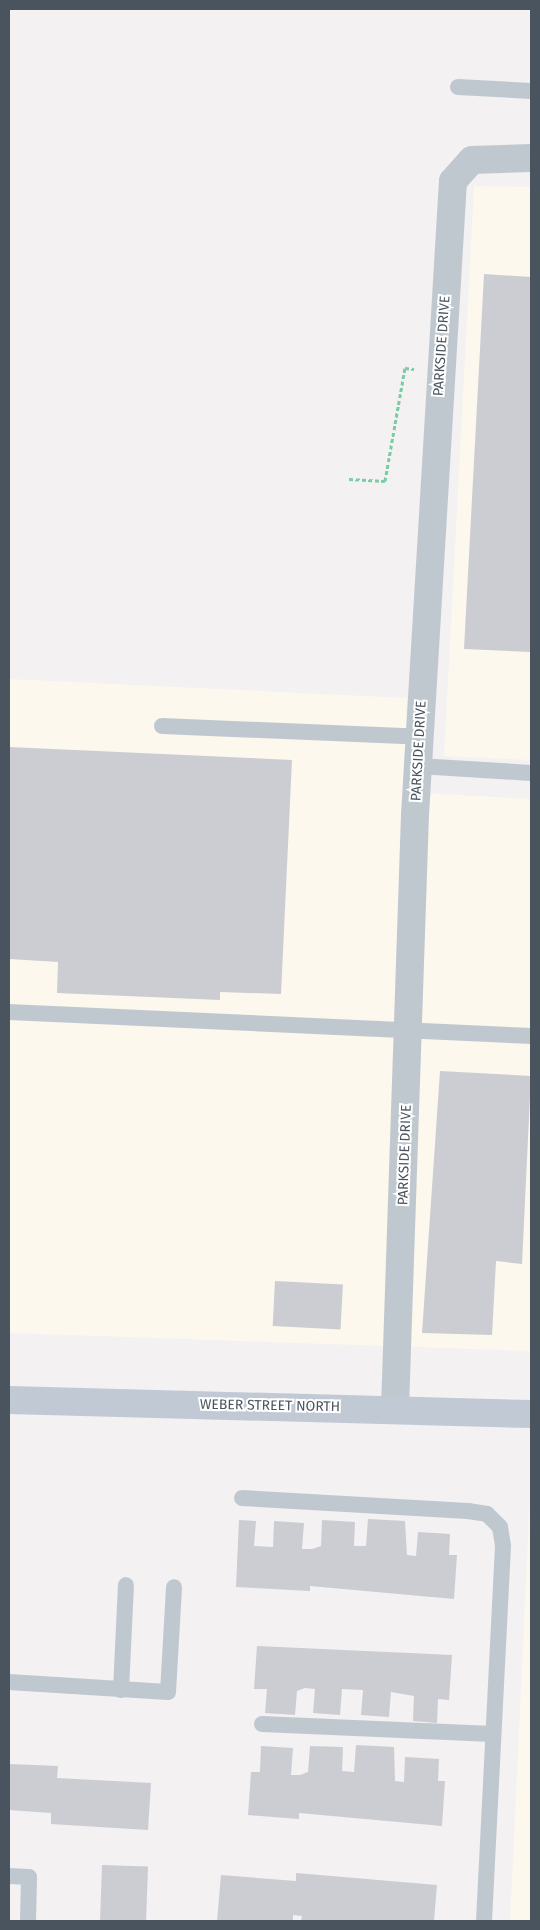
<!DOCTYPE html>
<html>
<head>
<meta charset="utf-8">
<style>
	body { margin:0 }
	#map { position:relative; width:540px; height:1930px; overflow:hidden; background:#f3f1f1; font-family:"Fira Sans",sans-serif }
	div>[style] { position:absolute }
	.commercial>* { inset:0; background:#fcf8ed }
	.building>* { inset:0; background:#cbcdd3; transform-origin:0 0 }
	.path>* { height:3px; margin-top:-1.5px; transform-origin:0; background:repeating-linear-gradient(90deg,#7bcba6 0 4px,transparent 0 6.5px) }
	.service>* { height:16px; margin:-8px; padding:0 8px; transform-origin:8px; border-radius:8px; background:#c0c8cf }
	.minor>* { height:28px; margin:-14px; padding:0 14px; transform-origin:14px; border-radius:14px; background:#c0c8cf }
	.secondary>* { height:28px; margin:-14px; padding:0 14px; transform-origin:14px; border-radius:14px; background:#c0c9d4 }
	span { translate:-50% -50%; white-space:nowrap; text-align:center; line-height:1.15; -webkit-text-stroke:4px #fff; paint-order:stroke }
	.street-label { font-size:14px; color:#4a545e }
	.frame { position:absolute; inset:0; border:10px solid #4a545e; pointer-events:none }
</style>
</head>
<body>
<div id="map">
	<div class="commercial">
		<i style="clip-path:polygon(474px 186px,531px 187px,531px 760px,444px 756px)"></i>
		<i style="clip-path:polygon(9px 679px,407px 698px,403px 792px,531px 799px,531px 1351px,9px 1333px)"></i>
		<i style="clip-path:polygon(531px 1475px,531px 1921px,510px 1921px)"></i>
	</div>
	<div class="building">
		<i style="clip-path:polygon(484px 274px,531px 277px,531px 652px,464px 649px)"></i>
		<i style="clip-path:polygon(9px 747px,292px 760px,281px 994px,220px 992px,220px 1000px,57px 993px,58px 962px,9px 959px)"></i>
		<i style="clip-path:polygon(440px 1071px,531px 1076px,522px 1264px,496px 1261px,492px 1335px,422px 1333px)"></i>
		<i style="left:275px;top:1281px;width:68px;height:45px;rotate:3deg"></i>
		<i style="clip-path:polygon(368px 1519px,405px 1521px,407px 1555px,416px 1556px,418px 1532px,450px 1534px,449px 1555px,457px 1555px,454px 1599px,310px 1586px,310px 1591px,236px 1587px,239px 1520px,256px 1521px,254px 1546px,273px 1547px,274px 1521px,304px 1523px,302px 1549px,312px 1549px,321px 1546px,322px 1520px,355px 1522px,354px 1546px,366px 1546px)"></i>
		<i style="clip-path:polygon(257px 1646px,452px 1655px,449px 1700px,438px 1699px,437px 1723px,413px 1721px,414px 1696px,391px 1692px,389px 1717px,361px 1715px,363px 1690px,342px 1689px,340px 1715px,313px 1713px,315px 1689px,305px 1688px,297px 1691px,295px 1715px,265px 1713px,267px 1689px,254px 1689px)"></i>
		<i style="clip-path:polygon(356px 1745px,394px 1747px,395px 1781px,404px 1782px,405px 1757px,439px 1759px,438px 1781px,445px 1781px,442px 1826px,299px 1813px,299px 1819px,248px 1815px,251px 1772px,260px 1772px,261px 1746px,293px 1748px,291px 1775px,300px 1775px,308px 1772px,310px 1746px,343px 1747px,342px 1771px,354px 1772px)"></i>
		<i style="clip-path:polygon(9px 1764px,58px 1766px,57px 1778px,151px 1783px,148px 1830px,51px 1824px,51px 1813px,9px 1810px)"></i>
		<i style="left:102px;top:1865px;width:46px;height:56px;rotate:2deg"></i>
		<i style="clip-path:polygon(296px 1873px,437px 1885px,434px 1921px,301px 1921px,302px 1916px,293px 1915px,293px 1921px,217px 1921px,221px 1875px,296px 1881px)"></i>
	</div>
	<div class="path">
		<i style="left:349px;top:479px;width:36px;rotate:3deg"></i>
		<i style="left:385px;top:481px;width:115px;rotate:-80deg"></i>
		<i style="left:405px;top:368px;width:9px;rotate:6deg"></i>
	</div>
	<div class="service">
		<i style="left:458px;top:87px;width:73px;rotate:3.1deg"></i>
		<i style="left:162px;top:726px;width:259px;rotate:2.4deg"></i>
		<i style="left:418px;top:766px;width:113px;rotate:3.5deg"></i>
		<i style="left:9px;top:1012px;width:523px;rotate:2.63deg"></i>
		<i style="left:242px;top:1498px;width:226px;rotate:3.3deg"></i>
		<i style="left:468px;top:1511px;width:19px;rotate:9deg"></i>
		<i style="left:487px;top:1514px;width:18px;rotate:45deg"></i>
		<i style="left:500px;top:1527px;width:19px;rotate:81deg"></i>
		<i style="left:503px;top:1546px;width:375px;rotate:92.9deg"></i>
		<i style="left:9px;top:1682px;width:159px;rotate:3.6deg"></i>
		<i style="left:168px;top:1692px;width:105px;rotate:-86.7deg"></i>
		<i style="left:121px;top:1690px;width:105px;rotate:-87.3deg"></i>
		<i style="left:262px;top:1724px;width:231px;rotate:2.5deg"></i>
		<i style="left:9px;top:1876px;width:20px;rotate:3deg"></i>
		<i style="left:29px;top:1877px;width:44px;rotate:91.3deg"></i>
	</div>
	<div class="minor">
		<i style="left:395px;top:1408px;width:593px;rotate:-88.07deg"></i>
		<i style="left:415px;top:815px;width:635px;rotate:-86.57deg"></i>
		<i style="left:453px;top:181px;width:28px;rotate:-48deg"></i>
		<i style="left:472px;top:160px;width:59px;rotate:-1.9deg"></i>
	</div>
	<div class="secondary">
		<i style="left:9px;top:1400px;width:522px;rotate:1.54deg"></i>
	</div>
	<div class="street-label">
		<span style="left:442px;top:346px;rotate:-86deg">PARKSIDE DRIVE</span>
		<span style="left:419px;top:751px;rotate:-87deg">PARKSIDE DRIVE</span>
		<span style="left:405px;top:1155px;rotate:-88deg">PARKSIDE DRIVE</span>
		<span style="left:270px;top:1406px;rotate:1deg">WEBER STREET NORTH</span>
	</div>
	<div class="frame"></div>
</div>
</body>
</html>
